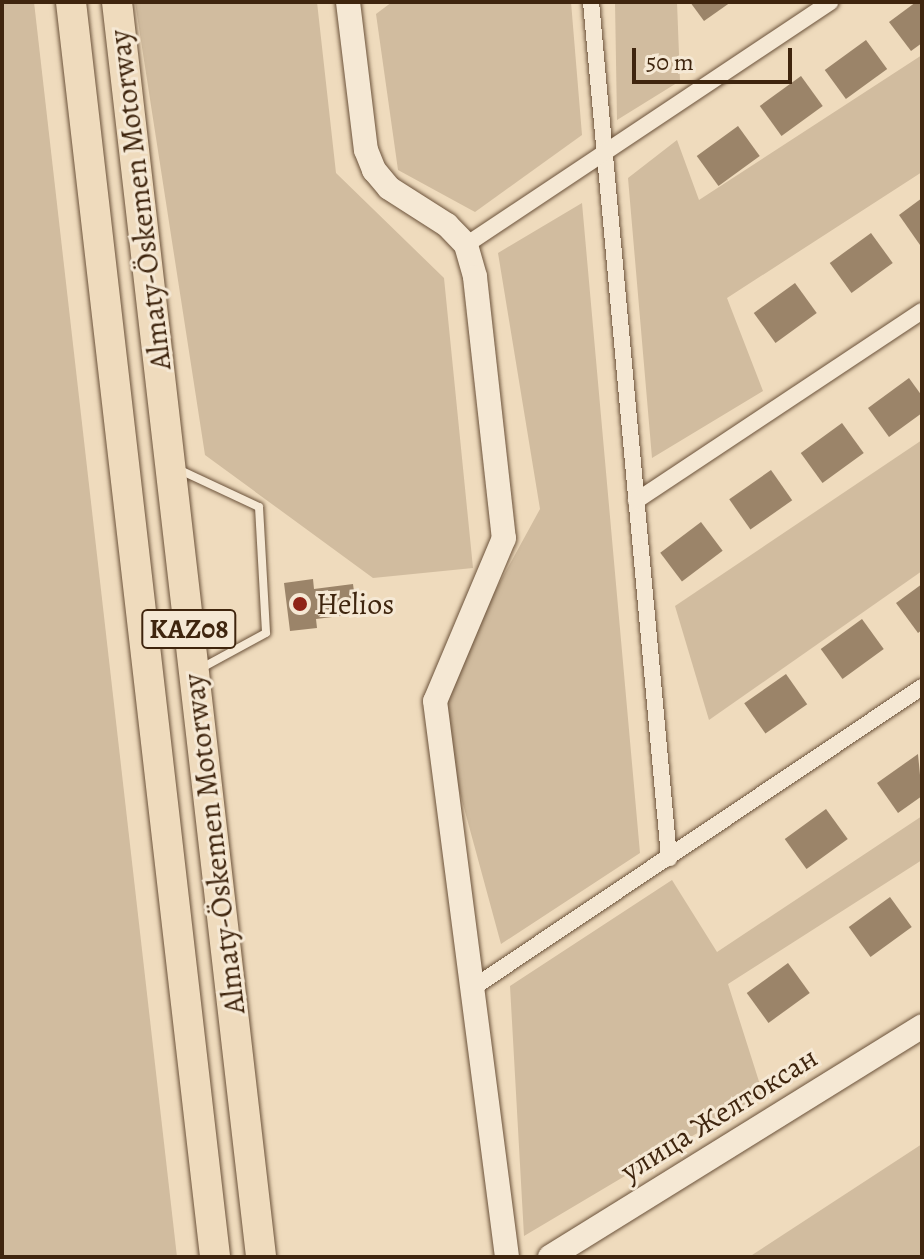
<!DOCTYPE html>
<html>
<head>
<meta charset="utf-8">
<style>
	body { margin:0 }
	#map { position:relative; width:924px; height:1259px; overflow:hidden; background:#efdbbd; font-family:Alegreya,serif }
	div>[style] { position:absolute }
	.green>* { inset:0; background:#d1bc9f }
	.building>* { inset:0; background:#9b8469; transform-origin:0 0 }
	.roads { filter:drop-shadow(0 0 2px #6b523a) drop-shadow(0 0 2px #6b523a) }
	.lane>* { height:8px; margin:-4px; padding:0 4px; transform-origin:4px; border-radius:4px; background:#f5e8d4 }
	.street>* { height:16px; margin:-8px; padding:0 8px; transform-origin:8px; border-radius:8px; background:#f5e8d4 }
	.secondary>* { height:24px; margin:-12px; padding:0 12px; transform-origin:12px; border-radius:12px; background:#f5e8d4 }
	.highway>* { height:30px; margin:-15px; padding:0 15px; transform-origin:15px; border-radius:15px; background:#efdbbd }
	.dots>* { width:22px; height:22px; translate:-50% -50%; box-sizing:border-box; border:4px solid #f5e8d4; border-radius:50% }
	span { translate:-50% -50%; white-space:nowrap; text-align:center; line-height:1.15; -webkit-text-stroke:6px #f5e8d4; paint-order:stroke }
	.shield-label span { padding:2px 6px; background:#f5e8d4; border:2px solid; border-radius:6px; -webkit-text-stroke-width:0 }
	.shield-label { font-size:28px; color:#3f250e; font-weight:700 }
	.street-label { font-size:30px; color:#3f250e }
	.poi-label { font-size:30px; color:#3f250e }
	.left { translate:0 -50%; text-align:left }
	.frame { position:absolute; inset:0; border:4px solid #3f250e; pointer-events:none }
	.scale { position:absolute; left:632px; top:48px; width:160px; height:36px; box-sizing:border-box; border:4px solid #3f250e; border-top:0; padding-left:10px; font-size:24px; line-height:28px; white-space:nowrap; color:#3f250e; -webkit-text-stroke:6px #f5e8d4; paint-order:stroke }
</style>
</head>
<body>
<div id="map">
	<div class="green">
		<i style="clip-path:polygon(2px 2px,34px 2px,177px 1257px,2px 1257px)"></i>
		<i style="clip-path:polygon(135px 2px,317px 2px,336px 173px,444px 278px,473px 568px,373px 578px,205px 455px)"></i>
		<i style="clip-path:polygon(392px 2px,571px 2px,582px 135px,475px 212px,398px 170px,376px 14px)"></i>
		<i style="clip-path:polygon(615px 2px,677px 2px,680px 81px,617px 120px)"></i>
		<i style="clip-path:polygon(922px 55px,922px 172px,727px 298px,763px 391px,652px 458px,628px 178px,677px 140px,699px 200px)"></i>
		<i style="clip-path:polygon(582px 203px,640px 853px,501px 944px,435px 701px,540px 509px,498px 253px)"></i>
		<i style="clip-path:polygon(922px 440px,922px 571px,709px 720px,675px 606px)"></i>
		<i style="clip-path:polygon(922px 816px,922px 860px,728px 984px,763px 1094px,524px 1236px,510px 986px,672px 880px,717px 952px)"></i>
		<i style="clip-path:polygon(922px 1144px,922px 1257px,749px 1257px)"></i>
	</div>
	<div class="building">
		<i style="clip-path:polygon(690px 2px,731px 2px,704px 21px)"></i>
		<i style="clip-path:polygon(916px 2px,922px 2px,922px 43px,911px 51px,889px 22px)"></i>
		<i style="left:866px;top:40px;width:36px;height:51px;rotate:54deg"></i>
		<i style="left:801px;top:76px;width:37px;height:51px;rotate:54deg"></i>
		<i style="left:738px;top:126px;width:37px;height:51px;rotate:54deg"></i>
		<i style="clip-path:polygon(922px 198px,922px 243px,920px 245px,899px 215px)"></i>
		<i style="left:871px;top:233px;width:37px;height:51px;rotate:54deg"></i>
		<i style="left:795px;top:283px;width:37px;height:51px;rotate:54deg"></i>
		<i style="clip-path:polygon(909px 378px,922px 396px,922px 413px,889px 437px,868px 408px)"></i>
		<i style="left:842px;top:423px;width:37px;height:51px;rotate:54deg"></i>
		<i style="left:771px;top:470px;width:37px;height:51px;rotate:55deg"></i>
		<i style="left:701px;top:522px;width:36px;height:51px;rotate:53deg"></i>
		<i style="clip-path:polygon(313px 579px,314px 589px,353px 584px,357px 614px,316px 619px,317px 628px,290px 631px,284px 583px)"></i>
		<i style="clip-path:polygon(922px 584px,922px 630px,918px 633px,896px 603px)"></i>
		<i style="left:862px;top:619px;width:37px;height:51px;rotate:54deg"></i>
		<i style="left:786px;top:674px;width:37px;height:51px;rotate:55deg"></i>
		<i style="clip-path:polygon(918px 754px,922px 796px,898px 813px,877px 783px)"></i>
		<i style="left:826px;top:809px;width:37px;height:51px;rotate:54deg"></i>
		<i style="left:890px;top:897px;width:37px;height:51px;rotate:54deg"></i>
		<i style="left:788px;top:963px;width:37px;height:51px;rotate:54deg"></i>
	</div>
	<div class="roads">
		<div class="lane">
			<i style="left:180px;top:470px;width:87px;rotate:25.1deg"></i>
			<i style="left:259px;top:507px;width:126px;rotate:86.8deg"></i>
			<i style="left:266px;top:633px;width:77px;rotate:151.4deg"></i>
		</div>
		<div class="street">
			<i style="left:591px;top:2px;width:860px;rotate:84.79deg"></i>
			<i style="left:466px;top:245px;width:438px;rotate:-33.7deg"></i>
			<i style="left:636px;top:501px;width:343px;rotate:-33.6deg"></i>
			<i style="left:474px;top:987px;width:539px;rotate:-33.81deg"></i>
		</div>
		<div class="secondary">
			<i style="left:348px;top:2px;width:149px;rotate:83.1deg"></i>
			<i style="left:366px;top:150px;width:22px;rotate:68deg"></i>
			<i style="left:374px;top:170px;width:23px;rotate:50deg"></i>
			<i style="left:389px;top:188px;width:69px;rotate:32.5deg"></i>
			<i style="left:447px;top:225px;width:28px;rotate:46deg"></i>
			<i style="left:466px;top:245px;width:33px;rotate:74deg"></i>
			<i style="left:475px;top:277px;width:263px;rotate:83.7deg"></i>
			<i style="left:504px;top:538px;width:177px;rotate:112.9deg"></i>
			<i style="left:435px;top:701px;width:561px;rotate:82.62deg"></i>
			<i style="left:550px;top:1257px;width:438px;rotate:-31.8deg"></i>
		</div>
		<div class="highway">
			<i style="left:71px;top:2px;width:1263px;rotate:83.45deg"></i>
			<i style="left:117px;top:2px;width:1263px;rotate:83.45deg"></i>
		</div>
	</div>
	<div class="dots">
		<i style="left:300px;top:604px;background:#8f2418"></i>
	</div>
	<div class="shield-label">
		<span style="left:189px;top:629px">KAZ08</span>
	</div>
	<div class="street-label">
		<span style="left:140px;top:200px;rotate:-97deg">Almaty-Öskemen Motorway</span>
		<span style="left:214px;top:844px;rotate:-97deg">Almaty-Öskemen Motorway</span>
		<span style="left:719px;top:1114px;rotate:-32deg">улица Желтоксан</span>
	</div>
	<div class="poi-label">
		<span class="left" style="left:316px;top:604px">Helios</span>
	</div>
	<div class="frame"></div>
	<div class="scale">50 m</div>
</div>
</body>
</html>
